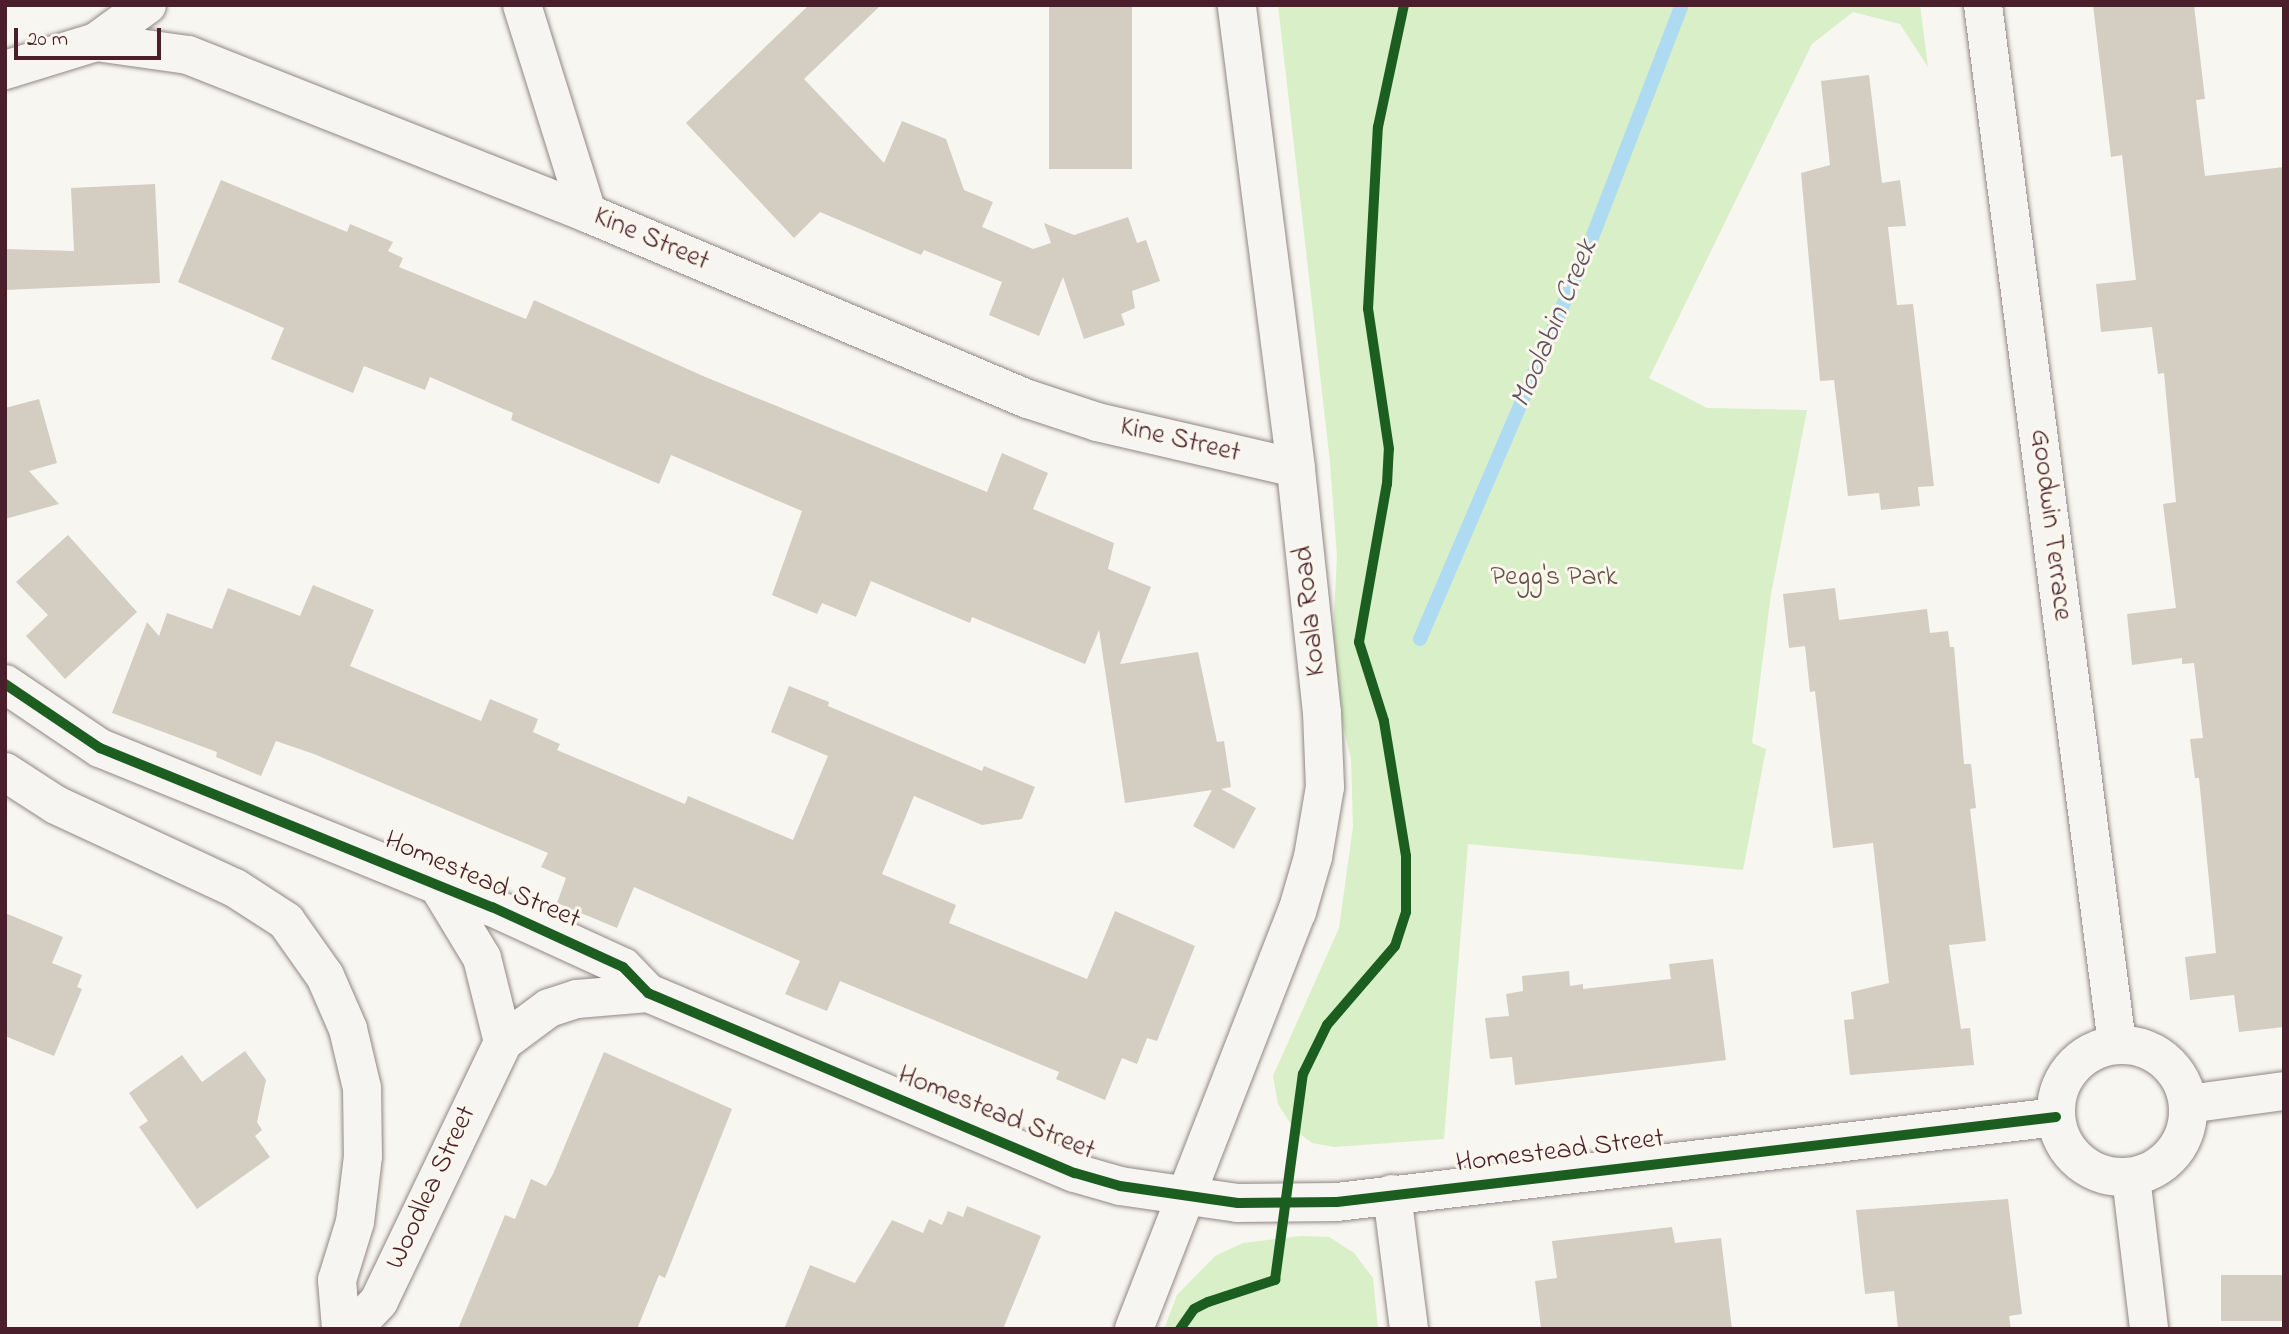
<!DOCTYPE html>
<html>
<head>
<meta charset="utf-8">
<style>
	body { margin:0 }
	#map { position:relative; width:2289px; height:1334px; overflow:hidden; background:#f8f6f0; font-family:"Indie Flower",sans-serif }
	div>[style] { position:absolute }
	.green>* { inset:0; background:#d8efc7 }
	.stream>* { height:14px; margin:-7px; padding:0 7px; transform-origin:7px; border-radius:7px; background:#aedbf1 }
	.building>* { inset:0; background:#d4cdc2; transform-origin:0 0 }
	.roads { filter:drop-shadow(0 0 2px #918787) drop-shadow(0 0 2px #918787) }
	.minor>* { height:38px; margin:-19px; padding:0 19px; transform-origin:19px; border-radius:19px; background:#f6f5f1 }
	.minor>.ring { margin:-19px; padding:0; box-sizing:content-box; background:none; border:38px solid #f6f5f1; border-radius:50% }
	.cycleway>* { height:10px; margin:-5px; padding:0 5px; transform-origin:5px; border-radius:5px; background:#1b5e20 }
	span { translate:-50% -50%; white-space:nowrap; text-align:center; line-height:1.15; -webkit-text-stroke:6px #fbf7ec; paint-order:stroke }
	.street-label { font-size:28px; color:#4a1f2b }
	.park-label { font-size:28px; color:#67524a }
	.water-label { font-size:30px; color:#5f5466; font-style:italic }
	.frame { position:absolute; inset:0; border:7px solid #4a1f2b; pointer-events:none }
	.scale { position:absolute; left:14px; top:28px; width:147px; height:32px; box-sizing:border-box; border:4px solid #4a1f2b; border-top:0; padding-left:9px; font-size:21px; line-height:24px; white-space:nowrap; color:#4a1f2b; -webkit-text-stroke:5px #fbf7ec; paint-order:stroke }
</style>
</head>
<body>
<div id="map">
	<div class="green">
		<i style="clip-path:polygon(1278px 5px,1920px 5px,1928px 67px,1900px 24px,1853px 12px,1812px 44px,1649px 378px,1707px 408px,1807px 410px,1771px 594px,1752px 743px,1766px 749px,1743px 870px,1468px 844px,1444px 1139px,1334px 1147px,1312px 1143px,1294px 1129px,1278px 1104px,1273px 1076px,1339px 928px,1353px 827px,1351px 758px,1337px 701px,1333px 635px,1337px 557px,1330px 462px)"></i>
		<i style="clip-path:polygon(1300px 1236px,1329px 1237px,1354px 1253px,1373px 1278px,1378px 1329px,1164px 1329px,1177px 1295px,1215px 1256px,1243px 1243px)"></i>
	</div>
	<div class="stream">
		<i style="left:1420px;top:639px;width:431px;rotate:-66.8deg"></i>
		<i style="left:1590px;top:243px;width:255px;rotate:-68.9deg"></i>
	</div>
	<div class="building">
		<i style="clip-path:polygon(809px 5px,881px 5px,804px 79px,884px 163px,902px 121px,946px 139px,964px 190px,993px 202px,982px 227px,1033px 249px,1051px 243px,1044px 223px,1074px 235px,1128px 217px,1137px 243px,1146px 240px,1160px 281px,1132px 291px,1135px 308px,1121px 314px,1125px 325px,1084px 339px,1063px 277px,1039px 336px,989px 315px,1002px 282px,924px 250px,921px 255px,820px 212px,794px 238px,686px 123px)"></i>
		<i style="left:1049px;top:5px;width:83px;height:164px"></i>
		<i style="clip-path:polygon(2093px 5px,2194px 5px,2205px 99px,2196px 100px,2205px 176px,2284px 167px,2284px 1027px,2239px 1032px,2234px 995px,2190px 1000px,2185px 957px,2216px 953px,2199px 778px,2195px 778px,2190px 739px,2203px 738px,2194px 663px,2182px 664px,2182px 658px,2132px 665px,2127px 614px,2176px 608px,2163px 504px,2176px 502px,2164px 373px,2158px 374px,2152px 327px,2101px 332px,2096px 284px,2136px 280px,2122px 155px,2111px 157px)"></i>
		<i style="clip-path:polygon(1869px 75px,1882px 183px,1900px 180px,1906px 226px,1888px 227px,1897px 305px,1913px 304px,1934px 486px,1918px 487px,1920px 506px,1881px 510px,1879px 493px,1848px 496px,1834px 380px,1820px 381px,1801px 173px,1830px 165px,1821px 81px)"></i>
		<i style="clip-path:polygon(221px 180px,347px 232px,350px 224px,393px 242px,388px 251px,403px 258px,399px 267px,526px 319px,534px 300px,703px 376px,987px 492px,1002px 453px,1048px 473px,1033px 509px,1114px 543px,1108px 569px,1151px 587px,1120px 664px,1198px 652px,1217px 742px,1224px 741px,1231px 787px,1221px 789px,1256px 808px,1234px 849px,1193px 826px,1212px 790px,1125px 803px,1099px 630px,1085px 664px,972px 617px,970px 623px,871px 581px,856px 617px,822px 603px,817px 614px,772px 595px,802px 511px,671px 455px,659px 484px,511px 420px,513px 413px,430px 377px,425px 390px,364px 366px,353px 393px,271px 359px,284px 328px,178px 282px)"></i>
		<i style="clip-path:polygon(155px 184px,160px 283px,5px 290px,5px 249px,74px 251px,71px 188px)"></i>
		<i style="clip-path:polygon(39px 399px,57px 463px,29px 471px,59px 504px,5px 519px,5px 408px)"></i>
		<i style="clip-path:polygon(68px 535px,137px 612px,65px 679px,26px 636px,48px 615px,16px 582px)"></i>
		<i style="clip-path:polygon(313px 585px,374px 610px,350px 666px,481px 721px,490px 699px,538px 719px,533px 732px,560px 744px,557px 750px,685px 804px,688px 796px,793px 840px,828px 756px,771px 732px,789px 686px,829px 702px,828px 706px,982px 771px,984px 766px,1035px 787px,1022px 819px,982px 825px,914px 796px,882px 874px,956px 905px,949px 923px,1087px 979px,1115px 911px,1195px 946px,1157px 1041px,1147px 1038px,1137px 1064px,1122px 1058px,1105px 1100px,1056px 1079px,1059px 1072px,840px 981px,827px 1011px,785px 994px,800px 961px,634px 887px,617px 928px,557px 903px,566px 878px,541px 867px,548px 853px,314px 754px,276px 741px,261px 776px,216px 757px,217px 752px,112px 713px,147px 622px,159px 636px,167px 613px,212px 629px,228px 588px,300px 616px)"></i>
		<i style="clip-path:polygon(1835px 588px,1839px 620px,1927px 609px,1930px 633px,1948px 631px,1950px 647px,1954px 647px,1964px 764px,1971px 764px,1976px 808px,1970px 809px,1986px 941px,1949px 945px,1961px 1029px,1970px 1028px,1974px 1065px,1850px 1075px,1844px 1020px,1854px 1019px,1851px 992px,1889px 983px,1873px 843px,1833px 848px,1815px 691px,1810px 692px,1805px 646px,1789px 648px,1783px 594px)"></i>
		<i style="clip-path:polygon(5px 913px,63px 937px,52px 963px,82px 975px,77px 987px,82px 989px,54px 1056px,5px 1036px)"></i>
		<i style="clip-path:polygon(1713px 959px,1726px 1060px,1515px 1085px,1512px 1057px,1490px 1059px,1485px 1018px,1509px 1016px,1506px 994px,1523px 991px,1522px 976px,1569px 971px,1570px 986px,1583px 984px,1583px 989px,1671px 979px,1669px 964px)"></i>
		<i style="clip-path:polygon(245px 1051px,266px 1080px,257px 1122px,262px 1130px,255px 1136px,270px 1157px,197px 1209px,139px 1127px,148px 1121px,129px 1093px,182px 1055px,202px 1082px)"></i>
		<i style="clip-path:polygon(604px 1052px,732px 1109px,665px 1278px,659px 1275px,637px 1329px,458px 1329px,505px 1215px,515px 1219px,531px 1179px,546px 1186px,553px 1174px)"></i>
		<i style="clip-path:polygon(2008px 1199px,2022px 1314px,2009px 1316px,2011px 1329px,1898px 1329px,1894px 1291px,1865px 1294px,1856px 1210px)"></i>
		<i style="clip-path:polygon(967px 1206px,1041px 1236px,1003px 1329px,784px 1329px,810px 1265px,855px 1283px,892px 1220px,923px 1233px,929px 1219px,942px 1225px,948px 1211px,963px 1217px)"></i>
		<i style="clip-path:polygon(1672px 1227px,1675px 1243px,1721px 1238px,1732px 1329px,1541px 1329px,1535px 1281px,1557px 1278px,1552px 1241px)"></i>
		<i style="left:2284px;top:1275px;width:46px;height:63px;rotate:90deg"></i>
	</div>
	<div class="roads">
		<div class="minor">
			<i style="left:522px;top:5px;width:218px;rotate:72.6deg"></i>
			<i style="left:1983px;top:5px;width:1048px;rotate:82.65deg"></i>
			<i style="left:96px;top:42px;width:63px;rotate:-36deg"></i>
			<i style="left:5px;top:70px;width:95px;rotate:-17.1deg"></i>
			<i style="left:96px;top:42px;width:93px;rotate:8deg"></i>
			<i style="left:188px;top:55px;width:429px;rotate:21.6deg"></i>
			<i style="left:587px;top:213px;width:479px;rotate:22.9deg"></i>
			<i style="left:1028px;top:399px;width:73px;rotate:18.4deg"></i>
			<i style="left:1097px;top:422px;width:204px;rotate:13deg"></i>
			<i style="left:5px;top:684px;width:115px;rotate:34deg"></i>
			<i style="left:100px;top:748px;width:423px;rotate:22.1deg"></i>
			<i style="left:492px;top:907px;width:144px;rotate:24.6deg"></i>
			<i style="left:623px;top:967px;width:36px;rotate:46deg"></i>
			<i style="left:648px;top:993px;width:463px;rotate:22.9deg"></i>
			<i style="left:1075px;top:1173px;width:47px;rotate:16.1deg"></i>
			<i style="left:1120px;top:1186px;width:119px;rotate:8.2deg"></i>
			<i style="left:1238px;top:1203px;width:99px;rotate:-0.6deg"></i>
			<i style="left:1337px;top:1202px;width:724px;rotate:-6.74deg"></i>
			<i style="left:5px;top:772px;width:61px;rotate:32.9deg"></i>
			<i style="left:56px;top:805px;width:197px;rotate:24.9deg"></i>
			<i style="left:235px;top:888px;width:61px;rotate:32.9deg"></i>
			<i style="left:286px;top:921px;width:67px;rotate:54.7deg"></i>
			<i style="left:325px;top:976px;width:58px;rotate:66.5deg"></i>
			<i style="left:348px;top:1029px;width:61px;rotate:76.7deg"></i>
			<i style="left:362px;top:1088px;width:68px;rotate:89.2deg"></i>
			<i style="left:363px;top:1156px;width:66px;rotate:96.9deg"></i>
			<i style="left:355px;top:1222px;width:61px;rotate:107.2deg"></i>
			<i style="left:337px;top:1280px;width:49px;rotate:85.3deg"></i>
			<i style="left:439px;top:887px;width:83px;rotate:58.8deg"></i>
			<i style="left:482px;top:958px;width:87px;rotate:76deg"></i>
			<i class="ring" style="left:2056px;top:1045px;width:94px;height:94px"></i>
			<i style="left:2188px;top:1104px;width:97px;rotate:-7.7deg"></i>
			<i style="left:2131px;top:1177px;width:153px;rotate:83.2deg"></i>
			<i style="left:1392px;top:1194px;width:136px;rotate:82.8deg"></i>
			<i style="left:353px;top:1329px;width:38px;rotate:-47deg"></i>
			<i style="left:379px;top:1301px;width:287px;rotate:-64.4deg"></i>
			<i style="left:503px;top:1042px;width:57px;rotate:-36.5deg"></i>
			<i style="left:549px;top:1008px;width:29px;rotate:-18deg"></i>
			<i style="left:577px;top:999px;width:71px;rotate:-4.8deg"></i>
			<i style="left:1134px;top:1329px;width:448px;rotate:-68.7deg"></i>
			<i style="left:1297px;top:912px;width:57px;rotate:-73.8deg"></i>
			<i style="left:1313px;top:857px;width:71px;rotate:-80.3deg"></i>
			<i style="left:1325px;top:787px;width:74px;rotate:-92.3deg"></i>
			<i style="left:1322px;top:713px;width:246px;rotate:-96.1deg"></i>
			<i style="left:1296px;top:468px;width:467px;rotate:-97.3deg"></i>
		</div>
	</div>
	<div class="cycleway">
		<i style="left:5px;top:684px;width:115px;rotate:34deg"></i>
		<i style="left:100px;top:748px;width:423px;rotate:22.1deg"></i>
		<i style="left:492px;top:907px;width:144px;rotate:24.6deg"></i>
		<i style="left:623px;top:967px;width:36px;rotate:46deg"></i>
		<i style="left:648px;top:993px;width:463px;rotate:22.9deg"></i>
		<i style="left:1075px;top:1173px;width:47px;rotate:16.1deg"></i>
		<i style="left:1120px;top:1186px;width:119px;rotate:8.2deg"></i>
		<i style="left:1238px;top:1203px;width:99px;rotate:-0.6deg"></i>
		<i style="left:1337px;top:1202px;width:724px;rotate:-6.74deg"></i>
		<i style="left:1180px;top:1329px;width:24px;rotate:-55deg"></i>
		<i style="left:1194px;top:1309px;width:16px;rotate:-27deg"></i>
		<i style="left:1208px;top:1302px;width:71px;rotate:-18.2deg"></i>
		<i style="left:1275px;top:1280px;width:208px;rotate:-82.3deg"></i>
		<i style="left:1303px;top:1074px;width:55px;rotate:-63.9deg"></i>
		<i style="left:1327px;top:1025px;width:104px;rotate:-49.3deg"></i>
		<i style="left:1395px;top:946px;width:36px;rotate:-72deg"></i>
		<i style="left:1406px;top:912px;width:56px;rotate:-90deg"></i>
		<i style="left:1406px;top:856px;width:137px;rotate:-99.3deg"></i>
		<i style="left:1384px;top:721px;width:83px;rotate:-107.6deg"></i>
		<i style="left:1359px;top:642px;width:160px;rotate:-80deg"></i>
		<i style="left:1387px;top:484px;width:35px;rotate:-87deg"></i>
		<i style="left:1389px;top:449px;width:142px;rotate:-98.5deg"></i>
		<i style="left:1368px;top:309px;width:182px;rotate:-86.9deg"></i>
		<i style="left:1378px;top:127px;width:125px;rotate:-78deg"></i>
	</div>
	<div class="street-label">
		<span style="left:651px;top:240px;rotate:23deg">Kine Street</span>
		<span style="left:1180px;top:441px;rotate:13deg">Kine Street</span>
		<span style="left:2050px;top:525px;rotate:83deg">Goodwin Terrace</span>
		<span style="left:1311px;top:611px;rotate:-96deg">Koala Road</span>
		<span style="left:482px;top:881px;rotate:23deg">Homestead Street</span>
		<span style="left:996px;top:1114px;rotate:22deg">Homestead Street</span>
		<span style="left:1560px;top:1152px;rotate:-7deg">Homestead Street</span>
		<span style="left:432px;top:1188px;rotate:-65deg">Woodlea Street</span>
	</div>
	<div class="park-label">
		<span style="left:1554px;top:578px">Pegg's Park</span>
	</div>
	<div class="water-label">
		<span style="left:1555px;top:324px;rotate:-67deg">Moolabin Creek</span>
	</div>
	<div class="frame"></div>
	<div class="scale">20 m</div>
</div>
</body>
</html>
